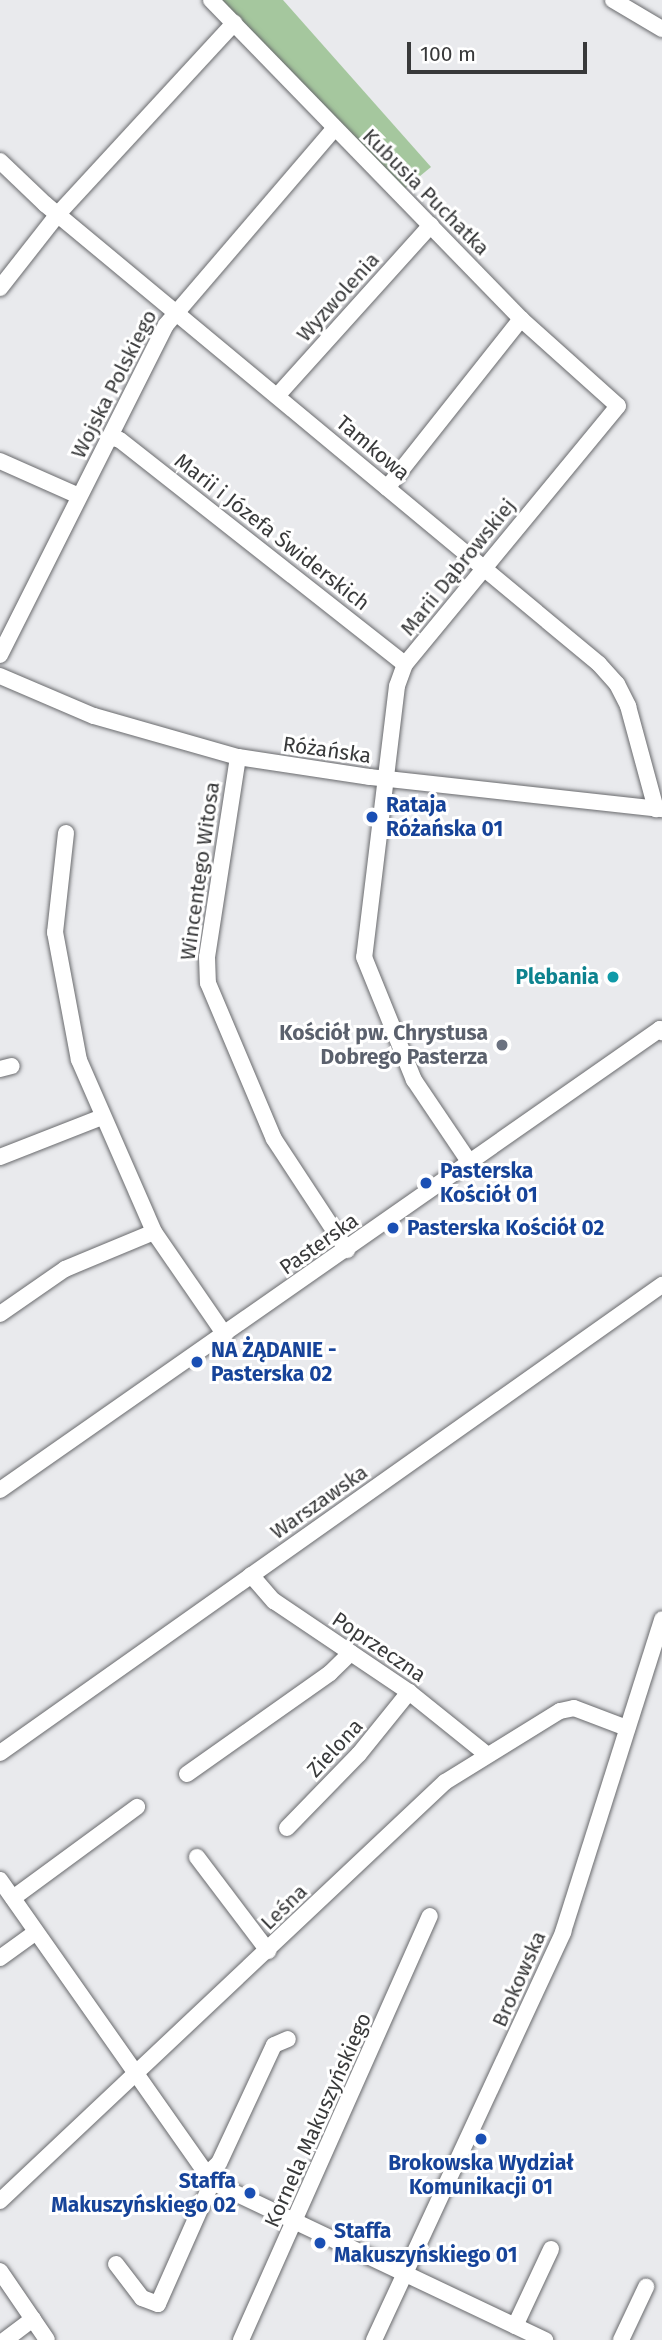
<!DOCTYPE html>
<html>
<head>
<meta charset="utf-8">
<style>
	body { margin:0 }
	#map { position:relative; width:662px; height:2340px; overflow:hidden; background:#e9eaed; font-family:"Fira Sans",sans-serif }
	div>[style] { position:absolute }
	.green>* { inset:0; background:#a5c79e }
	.roads { filter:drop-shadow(0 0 2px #696a6d) drop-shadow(0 0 2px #696a6d) }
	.minor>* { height:16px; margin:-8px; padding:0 8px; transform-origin:8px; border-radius:8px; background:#fff }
	.dots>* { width:19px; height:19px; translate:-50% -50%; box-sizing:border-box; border:4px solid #fff; border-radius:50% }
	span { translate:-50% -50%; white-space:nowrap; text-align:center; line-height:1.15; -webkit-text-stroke:6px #fff; paint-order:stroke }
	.street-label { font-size:21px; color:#38393a }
	.transit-label { font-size:21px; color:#164399; font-weight:700 }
	.left { translate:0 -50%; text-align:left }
	.right { translate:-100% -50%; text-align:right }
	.culture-label { font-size:21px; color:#0d838f; font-weight:700 }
	.worship-label { font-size:21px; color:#5b616d; font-weight:700 }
	.scale { position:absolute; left:407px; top:42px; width:180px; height:32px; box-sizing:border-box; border:4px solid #38393a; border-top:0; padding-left:9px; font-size:21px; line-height:24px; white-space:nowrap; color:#38393a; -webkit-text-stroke:5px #fff; paint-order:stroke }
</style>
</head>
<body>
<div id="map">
	<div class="green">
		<i style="clip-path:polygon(218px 0,283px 0,431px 167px,403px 190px)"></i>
	</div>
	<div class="roads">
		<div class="minor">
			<i style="left:211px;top:0;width:445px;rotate:45.8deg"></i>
			<i style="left:521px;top:319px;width:130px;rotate:41.9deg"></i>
			<i style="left:618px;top:406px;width:335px;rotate:129.5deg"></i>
			<i style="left:405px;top:664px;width:23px;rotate:110deg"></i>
			<i style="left:397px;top:686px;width:273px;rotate:96.9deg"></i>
			<i style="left:364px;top:957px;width:133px;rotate:67.9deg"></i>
			<i style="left:414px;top:1080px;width:100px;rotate:56deg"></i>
			<i style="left:613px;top:0;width:57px;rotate:30.6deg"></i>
			<i style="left:0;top:161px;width:62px;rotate:43.7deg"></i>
			<i style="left:45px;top:204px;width:720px;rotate:39.7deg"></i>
			<i style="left:599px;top:664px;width:27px;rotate:48deg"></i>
			<i style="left:617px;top:684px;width:25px;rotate:63deg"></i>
			<i style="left:628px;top:706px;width:107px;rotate:74.8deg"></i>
			<i style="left:0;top:288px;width:94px;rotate:-51.9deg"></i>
			<i style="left:58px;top:214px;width:260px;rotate:-47.3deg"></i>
			<i style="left:277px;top:396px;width:230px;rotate:-48deg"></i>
			<i style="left:110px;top:437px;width:10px;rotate:17deg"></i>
			<i style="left:120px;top:440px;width:362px;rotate:38.2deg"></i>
			<i style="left:0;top:461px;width:86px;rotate:23.9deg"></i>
			<i style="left:387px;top:488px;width:216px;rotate:-51.6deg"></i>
			<i style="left:0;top:655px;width:369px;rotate:-63.3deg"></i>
			<i style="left:166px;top:325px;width:258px;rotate:-49.4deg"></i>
			<i style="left:0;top:676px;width:102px;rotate:23.1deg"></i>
			<i style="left:94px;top:716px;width:150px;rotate:15.9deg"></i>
			<i style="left:238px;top:757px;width:134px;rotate:8.6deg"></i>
			<i style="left:370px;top:777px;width:294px;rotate:6.3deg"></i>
			<i style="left:238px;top:757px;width:202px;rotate:98.8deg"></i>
			<i style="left:207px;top:957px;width:26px;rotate:88deg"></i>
			<i style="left:208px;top:983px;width:169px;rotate:67.1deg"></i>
			<i style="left:274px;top:1139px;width:133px;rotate:56.7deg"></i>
			<i style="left:66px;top:833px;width:100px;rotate:96.3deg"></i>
			<i style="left:55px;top:932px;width:130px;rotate:79.4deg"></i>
			<i style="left:79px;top:1060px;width:188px;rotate:66.4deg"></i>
			<i style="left:154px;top:1232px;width:125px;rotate:55.4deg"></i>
			<i style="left:0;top:1069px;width:12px;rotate:-14deg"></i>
			<i style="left:0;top:1157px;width:110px;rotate:-21.4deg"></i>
			<i style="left:0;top:1314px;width:79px;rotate:-34.7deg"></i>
			<i style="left:65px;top:1269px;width:96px;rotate:-22.6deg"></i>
			<i style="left:0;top:1490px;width:805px;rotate:-34.93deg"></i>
			<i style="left:660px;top:1029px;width:4px;rotate:56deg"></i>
			<i style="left:251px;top:1575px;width:35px;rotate:49deg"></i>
			<i style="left:274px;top:1601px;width:163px;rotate:34deg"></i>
			<i style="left:409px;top:1692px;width:97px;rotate:38.8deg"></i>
			<i style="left:0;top:1753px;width:811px;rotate:-35.26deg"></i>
			<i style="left:187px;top:1774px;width:175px;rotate:-35.2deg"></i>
			<i style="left:330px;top:1673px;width:29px;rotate:-44deg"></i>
			<i style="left:287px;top:1828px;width:103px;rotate:-45.8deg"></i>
			<i style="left:359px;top:1754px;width:80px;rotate:-51.1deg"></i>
			<i style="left:197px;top:1857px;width:118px;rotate:52.9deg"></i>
			<i style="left:0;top:1880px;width:369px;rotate:54.9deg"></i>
			<i style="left:212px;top:2182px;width:369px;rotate:25.4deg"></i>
			<i style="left:13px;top:1898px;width:154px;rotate:-36.3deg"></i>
			<i style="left:0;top:1958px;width:44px;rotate:-35.8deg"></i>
			<i style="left:207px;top:2174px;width:16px;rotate:-43deg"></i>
			<i style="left:219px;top:2163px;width:130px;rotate:-65deg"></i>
			<i style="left:274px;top:2045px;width:15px;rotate:-23deg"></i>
			<i style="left:0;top:2201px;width:611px;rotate:-43.28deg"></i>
			<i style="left:445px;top:1782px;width:135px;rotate:-31.7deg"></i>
			<i style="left:560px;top:1711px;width:14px;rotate:-12deg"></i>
			<i style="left:574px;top:1708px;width:57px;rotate:20.7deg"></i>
			<i style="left:116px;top:2264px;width:43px;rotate:52.6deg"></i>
			<i style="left:142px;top:2298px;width:17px;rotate:21deg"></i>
			<i style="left:158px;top:2304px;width:133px;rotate:-66.1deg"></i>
			<i style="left:0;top:2271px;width:83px;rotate:55.7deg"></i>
			<i style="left:515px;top:2326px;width:85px;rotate:-64.9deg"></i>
			<i style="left:5px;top:2340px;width:35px;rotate:-37deg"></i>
			<i style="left:241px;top:2340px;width:464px;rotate:-66deg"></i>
			<i style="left:374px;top:2340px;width:450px;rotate:-65.1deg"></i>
			<i style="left:563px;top:1932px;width:328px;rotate:-72.4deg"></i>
			<i style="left:621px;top:2340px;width:59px;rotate:-64.7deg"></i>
		</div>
	</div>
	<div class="dots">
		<i style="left:372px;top:817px;background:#1a4fb4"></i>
		<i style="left:613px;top:977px;background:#0f9aa8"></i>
		<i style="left:502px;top:1045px;background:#6b7280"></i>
		<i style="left:426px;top:1183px;background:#1a4fb4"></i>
		<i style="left:393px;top:1228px;background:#1a4fb4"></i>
		<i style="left:197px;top:1362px;background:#1a4fb4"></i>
		<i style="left:481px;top:2139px;background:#1a4fb4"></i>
		<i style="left:250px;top:2193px;background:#1a4fb4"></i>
		<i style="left:320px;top:2243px;background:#1a4fb4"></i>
	</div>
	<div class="street-label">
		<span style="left:426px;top:192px;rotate:45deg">Kubusia Puchatka</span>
		<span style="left:338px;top:297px;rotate:-48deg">Wyzwolenia</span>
		<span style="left:114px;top:384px;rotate:-63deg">Wojska Polskiego</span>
		<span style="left:373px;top:448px;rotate:40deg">Tamkowa</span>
		<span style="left:272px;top:532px;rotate:38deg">Marii i Józefa Świderskich</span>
		<span style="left:458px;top:567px;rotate:-51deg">Marii Dąbrowskiej</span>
		<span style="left:327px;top:750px;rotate:8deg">Różańska</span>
		<span style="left:200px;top:871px;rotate:-82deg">Wincentego Witosa</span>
		<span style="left:319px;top:1244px;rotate:-35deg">Pasterska</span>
		<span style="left:319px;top:1502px;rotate:-35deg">Warszawska</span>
		<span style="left:379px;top:1647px;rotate:34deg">Poprzeczna</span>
		<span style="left:335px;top:1748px;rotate:-47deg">Zielona</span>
		<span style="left:284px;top:1907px;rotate:-44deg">Leśna</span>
		<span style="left:519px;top:1979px;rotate:-66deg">Brokowska</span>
		<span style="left:318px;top:2120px;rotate:-66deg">Kornela Makuszyńskiego</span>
	</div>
	<div class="transit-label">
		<span class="left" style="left:386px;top:817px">Rataja<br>Różańska 01</span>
		<span class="left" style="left:440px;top:1183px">Pasterska<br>Kościół 01</span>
		<span class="left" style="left:407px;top:1228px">Pasterska Kościół 02</span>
		<span class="left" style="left:211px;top:1362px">NA ŻĄDANIE -<br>Pasterska 02</span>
		<span style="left:481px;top:2175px">Brokowska Wydział<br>Komunikacji 01</span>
		<span class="right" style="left:236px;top:2193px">Staffa<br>Makuszyńskiego 02</span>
		<span class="left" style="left:334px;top:2243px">Staffa<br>Makuszyńskiego 01</span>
	</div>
	<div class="culture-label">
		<span class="right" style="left:599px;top:977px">Plebania</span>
	</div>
	<div class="worship-label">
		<span class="right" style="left:488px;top:1045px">Kościół pw. Chrystusa<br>Dobrego Pasterza</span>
	</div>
	<div class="scale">100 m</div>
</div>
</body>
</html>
